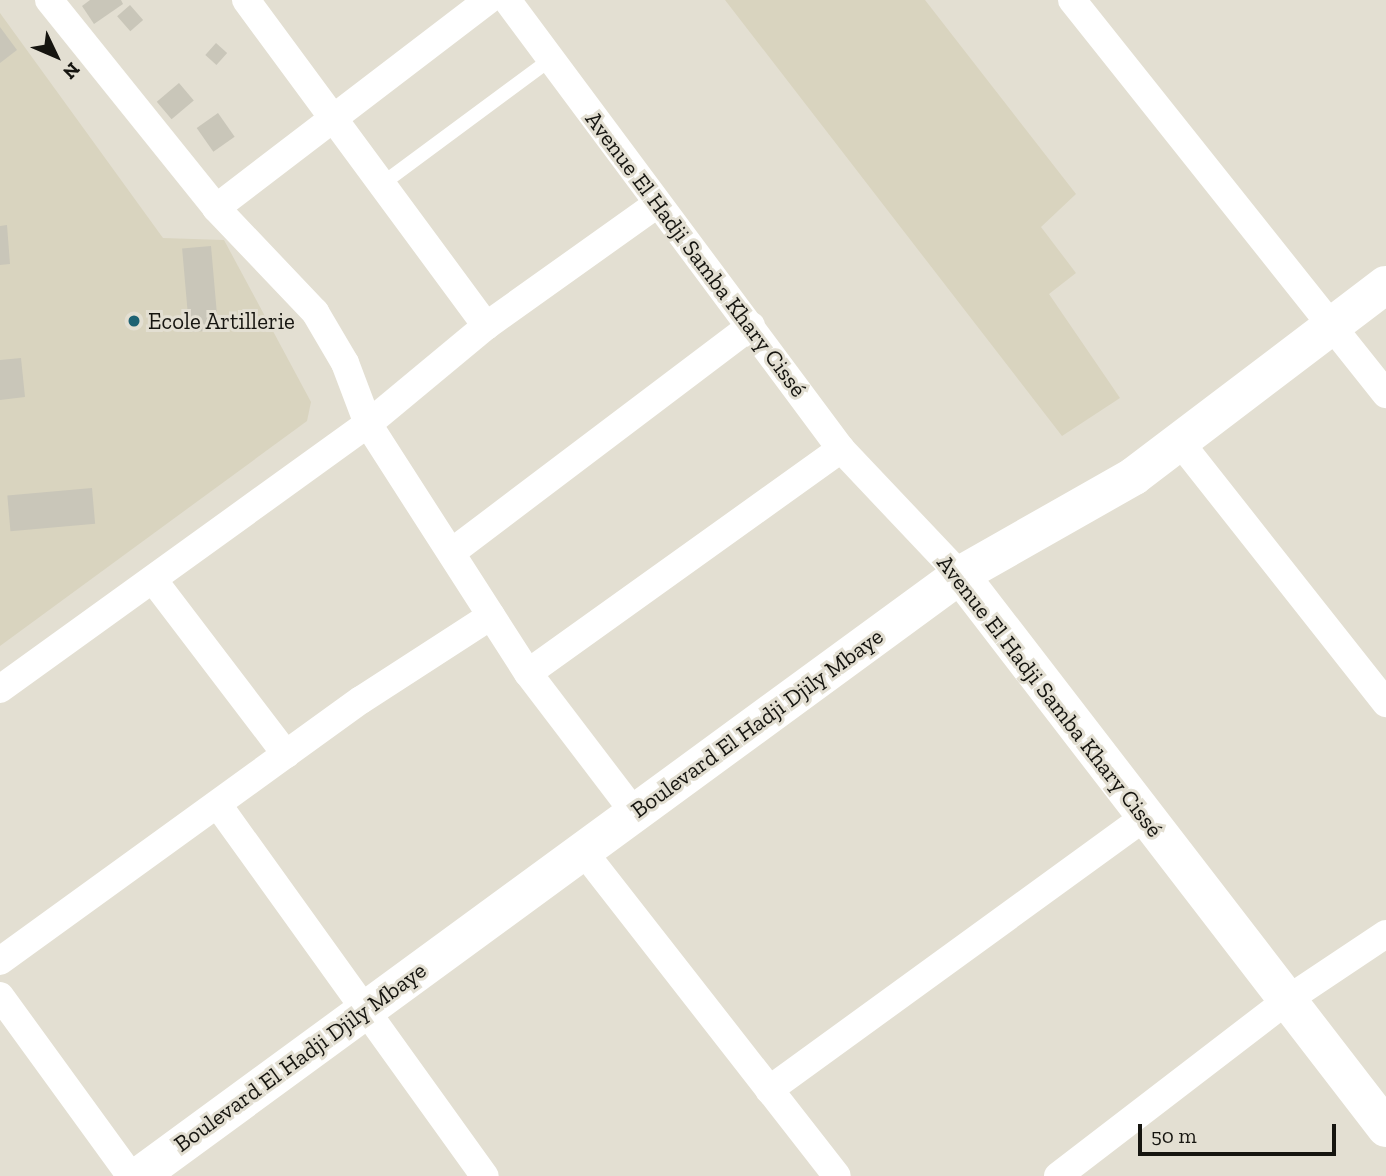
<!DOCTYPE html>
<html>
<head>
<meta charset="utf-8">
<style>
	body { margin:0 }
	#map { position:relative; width:1386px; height:1176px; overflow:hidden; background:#e3dfd2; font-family:"Zilla Slab",serif }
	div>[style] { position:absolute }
	.built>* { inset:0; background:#d9d4bf }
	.building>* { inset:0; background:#c9c6b9; transform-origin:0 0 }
	.lane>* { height:14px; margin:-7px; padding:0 7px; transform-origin:7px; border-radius:7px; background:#fff }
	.street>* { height:28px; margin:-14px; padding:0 14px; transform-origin:14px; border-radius:14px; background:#fff }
	.secondary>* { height:38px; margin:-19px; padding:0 19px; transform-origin:19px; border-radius:19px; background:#fff }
	.dots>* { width:19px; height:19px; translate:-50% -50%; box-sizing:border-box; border:4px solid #e3dfd2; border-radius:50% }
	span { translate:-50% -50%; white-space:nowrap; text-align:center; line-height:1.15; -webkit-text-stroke:6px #e3dfd2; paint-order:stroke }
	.street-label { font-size:23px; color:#161510 }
	.poi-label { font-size:23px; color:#161510 }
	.left { translate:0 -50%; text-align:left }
	.north { position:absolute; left:21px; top:21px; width:70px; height:70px; -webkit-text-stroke:5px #e3dfd2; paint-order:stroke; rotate:134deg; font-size:19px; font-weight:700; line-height:28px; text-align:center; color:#161510 }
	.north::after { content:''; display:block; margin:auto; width:24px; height:32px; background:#161510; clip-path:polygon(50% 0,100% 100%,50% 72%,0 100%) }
	.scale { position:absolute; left:1138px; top:1124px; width:198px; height:32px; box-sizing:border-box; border:4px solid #161510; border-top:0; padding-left:9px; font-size:21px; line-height:24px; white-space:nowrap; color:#161510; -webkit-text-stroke:5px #e3dfd2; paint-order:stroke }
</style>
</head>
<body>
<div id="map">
	<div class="built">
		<i style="clip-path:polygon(725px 0,925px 0,1076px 194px,1041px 227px,1076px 273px,1049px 294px,1120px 398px,1062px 436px)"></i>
		<i style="clip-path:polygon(0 13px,163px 238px,224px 240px,311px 402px,307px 421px,0 646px)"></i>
	</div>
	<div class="building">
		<i style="clip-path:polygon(90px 0,121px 0,123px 4px,94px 24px,82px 6px)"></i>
		<i style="left:130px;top:5px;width:20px;height:17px;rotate:49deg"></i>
		<i style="clip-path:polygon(0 27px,17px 50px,0 63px)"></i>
		<i style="left:216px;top:43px;width:15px;height:16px;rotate:42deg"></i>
		<i style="left:179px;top:83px;width:23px;height:29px;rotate:50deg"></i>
		<i style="left:218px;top:113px;width:29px;height:26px;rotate:55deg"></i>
		<i style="clip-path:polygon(7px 225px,10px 264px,0 265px,0 226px)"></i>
		<i style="left:211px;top:246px;width:84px;height:29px;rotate:85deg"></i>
		<i style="clip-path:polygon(21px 358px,25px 397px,0 400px,0 360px)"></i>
		<i style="left:92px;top:488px;width:36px;height:85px;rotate:85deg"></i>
	</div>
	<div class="lane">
		<i style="left:382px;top:184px;width:210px;rotate:-36.5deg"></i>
	</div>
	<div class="street">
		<i style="left:49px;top:0;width:267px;rotate:51.2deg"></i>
		<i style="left:216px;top:208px;width:144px;rotate:46.4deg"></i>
		<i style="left:315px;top:312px;width:59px;rotate:59.5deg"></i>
		<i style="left:345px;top:363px;width:65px;rotate:69.3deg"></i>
		<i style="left:368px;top:424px;width:296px;rotate:57.3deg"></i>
		<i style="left:528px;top:673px;width:175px;rotate:52.7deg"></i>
		<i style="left:246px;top:0;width:405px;rotate:53.6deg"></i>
		<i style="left:507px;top:0;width:560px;rotate:53.36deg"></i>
		<i style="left:841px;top:449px;width:173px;rotate:46.6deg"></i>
		<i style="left:1072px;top:0;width:504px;rotate:51.45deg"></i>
		<i style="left:216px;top:208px;width:342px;rotate:-37.4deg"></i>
		<i style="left:1179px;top:441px;width:334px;rotate:51.7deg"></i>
		<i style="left:452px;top:552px;width:375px;rotate:-37.1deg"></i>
		<i style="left:154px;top:581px;width:218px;rotate:52.7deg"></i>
		<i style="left:528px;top:673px;width:385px;rotate:-35.6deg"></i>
		<i style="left:0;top:689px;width:453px;rotate:-35.8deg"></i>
		<i style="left:368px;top:424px;width:153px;rotate:-39.7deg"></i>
		<i style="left:486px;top:326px;width:210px;rotate:-35.5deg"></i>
		<i style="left:218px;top:805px;width:457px;rotate:54.3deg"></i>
		<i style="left:583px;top:851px;width:412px;rotate:52deg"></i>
		<i style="left:0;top:961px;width:445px;rotate:-35.9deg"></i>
		<i style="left:361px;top:700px;width:155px;rotate:-32.9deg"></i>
		<i style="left:0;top:996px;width:223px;rotate:54deg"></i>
		<i style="left:769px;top:1090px;width:463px;rotate:-36deg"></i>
		<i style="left:1058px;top:1176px;width:289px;rotate:-37.5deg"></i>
		<i style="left:1287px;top:1000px;width:119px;rotate:-33.7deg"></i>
	</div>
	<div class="secondary">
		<i style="left:960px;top:575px;width:698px;rotate:52.39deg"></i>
		<i style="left:139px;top:1176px;width:1017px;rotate:-36.21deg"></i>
		<i style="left:960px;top:575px;width:200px;rotate:-29.6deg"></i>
		<i style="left:1134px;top:476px;width:316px;rotate:-37.2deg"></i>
	</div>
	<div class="dots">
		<i style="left:134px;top:321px;background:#1d6273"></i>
	</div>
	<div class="street-label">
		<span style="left:696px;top:254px;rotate:53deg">Avenue El Hadji Samba Khary Cissé</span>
		<span style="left:1050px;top:696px;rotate:52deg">Avenue El Hadji Samba Khary Cissé</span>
		<span style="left:757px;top:723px;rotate:-36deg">Boulevard El Hadji Djily Mbaye</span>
		<span style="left:300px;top:1057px;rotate:-36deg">Boulevard El Hadji Djily Mbaye</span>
	</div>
	<div class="poi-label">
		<span class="left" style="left:148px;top:321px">Ecole Artillerie</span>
	</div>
	<div class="north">N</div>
	<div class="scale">50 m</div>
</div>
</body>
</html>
